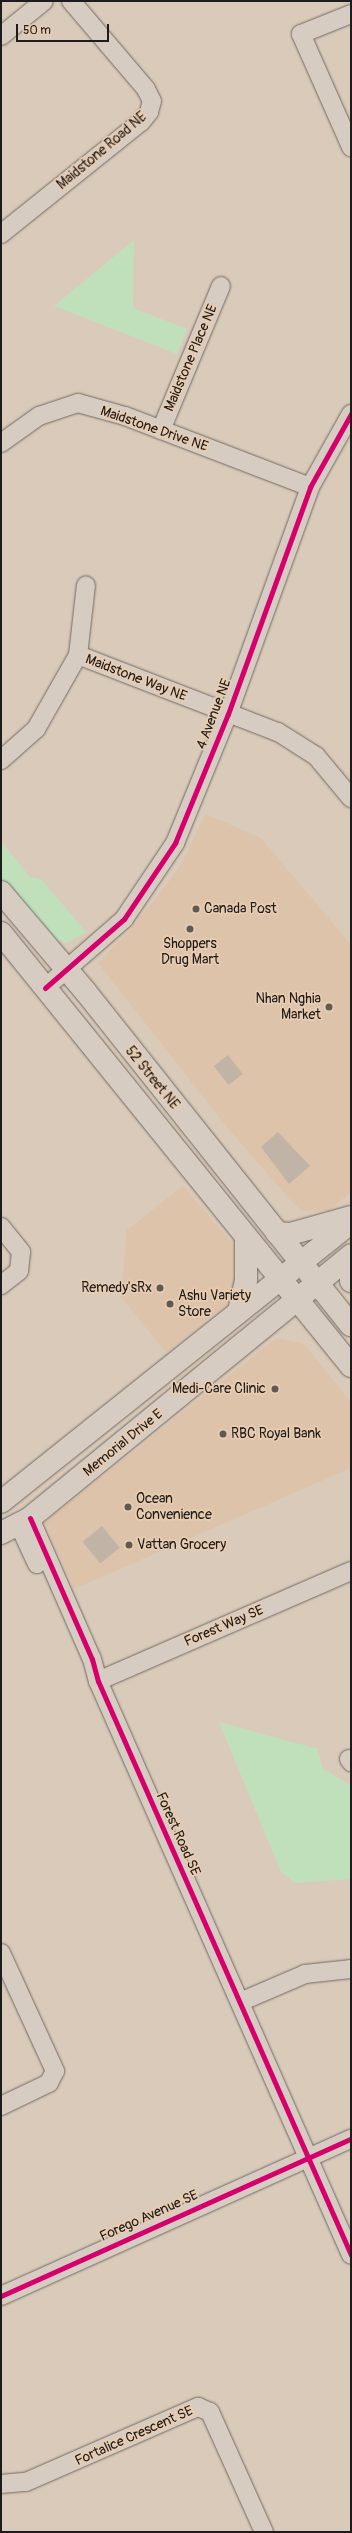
<!DOCTYPE html>
<html>
<head>
<meta charset="utf-8">
<style>
	body { margin:0 }
	#map { position:relative; width:352px; height:2533px; overflow:hidden; background:#dacab9; font-family:Pangolin,sans-serif }
	div>[style] { position:absolute }
	.built>* { inset:0; background:#dcc3aa }
	.green>* { inset:0; background:#c0e0bc }
	.building>* { inset:0; background:#c1b4a6; transform-origin:0 0 }
	.roads { filter:drop-shadow(0 0 1px #726a63) drop-shadow(0 0 1px #726a63) }
	.minor>* { height:18px; margin:-9px; padding:0 9px; transform-origin:9px; border-radius:9px; background:#d7ccc2 }
	.major>* { height:22px; margin:-11px; padding:0 11px; transform-origin:11px; border-radius:11px; background:#d7ccc2 }
	.cycleway>* { height:5px; margin:-2.5px; padding:0 2.5px; transform-origin:2.5px; border-radius:2.5px; background:#d6006c }
	.dots>* { width:11px; height:11px; translate:-50% -50%; box-sizing:border-box; border:2px solid #e9ccb0; border-radius:50% }
	span { translate:-50% -50%; white-space:nowrap; text-align:center; line-height:1.15; -webkit-text-stroke:3.5px #e9ccb0; paint-order:stroke }
	.street-label { font-size:14px; color:#1c1c1c }
	.poi-label { font-size:14px; color:#1c1c1c }
	.left { translate:0 -50%; text-align:left }
	.right { translate:-100% -50%; text-align:right }
	.frame { position:absolute; inset:0; border:2px solid #1c1c1c; pointer-events:none }
	.scale { position:absolute; left:16px; top:24px; width:93px; height:18px; box-sizing:border-box; border:2px solid #1c1c1c; border-top:0; padding-left:5px; font-size:12px; line-height:14px; white-space:nowrap; color:#1c1c1c; -webkit-text-stroke:3px #e9ccb0; paint-order:stroke }
</style>
</head>
<body>
<div id="map">
	<div class="built">
		<i style="clip-path:polygon(205px 814px,261px 838px,351px 945px,351px 1192px,328px 1211px,303px 1211px,293px 1203px,227px 1127px,98px 963px,132px 928px,180px 867px)"></i>
		<i style="clip-path:polygon(183px 1186px,234px 1245px,239px 1266px,233px 1295px,227px 1304px,166px 1352px,121px 1297px,127px 1230px)"></i>
		<i style="clip-path:polygon(276px 1338px,304px 1344px,351px 1402px,351px 1468px,74px 1589px,45px 1522px)"></i>
	</div>
	<div class="green">
		<i style="clip-path:polygon(134px 240px,133px 308px,187px 329px,177px 354px,54px 306px)"></i>
		<i style="clip-path:polygon(1px 841px,30px 877px,41px 879px,86px 932px,67px 943px,56px 940px,1px 882px)"></i>
		<i style="clip-path:polygon(219px 1722px,318px 1749px,322px 1768px,351px 1786px,351px 1879px,295px 1883px,281px 1872px)"></i>
	</div>
	<div class="building">
		<i style="left:228px;top:1055px;width:24px;height:18px;rotate:52deg"></i>
		<i style="clip-path:polygon(278px 1132px,310px 1166px,289px 1184px,261px 1147px)"></i>
		<i style="left:102px;top:1526px;width:28px;height:25px;rotate:51deg"></i>
	</div>
	<div class="roads">
		<div class="minor">
			<i style="left:351px;top:14px;width:54px;rotate:158.2deg"></i>
			<i style="left:301px;top:34px;width:124px;rotate:66.1deg"></i>
			<i style="left:1px;top:36px;width:55px;rotate:-39.1deg"></i>
			<i style="left:1px;top:234px;width:179px;rotate:-38.7deg"></i>
			<i style="left:141px;top:122px;width:13px;rotate:-51deg"></i>
			<i style="left:149px;top:112px;width:11px;rotate:-75deg"></i>
			<i style="left:152px;top:101px;width:13px;rotate:-117deg"></i>
			<i style="left:146px;top:89px;width:116px;rotate:-130.4deg"></i>
			<i style="left:161px;top:430px;width:156px;rotate:-67.4deg"></i>
			<i style="left:1px;top:443px;width:47px;rotate:-35.4deg"></i>
			<i style="left:39px;top:416px;width:41px;rotate:-18.4deg"></i>
			<i style="left:78px;top:403px;width:49px;rotate:15.5deg"></i>
			<i style="left:125px;top:416px;width:198px;rotate:21deg"></i>
			<i style="left:78px;top:655px;width:214px;rotate:21.1deg"></i>
			<i style="left:278px;top:732px;width:45px;rotate:32.3deg"></i>
			<i style="left:316px;top:756px;width:55px;rotate:50.2deg"></i>
			<i style="left:1px;top:760px;width:47px;rotate:-41.5deg"></i>
			<i style="left:36px;top:729px;width:85px;rotate:-60.4deg"></i>
			<i style="left:78px;top:655px;width:70px;rotate:-83.5deg"></i>
			<i style="left:45px;top:988px;width:105px;rotate:-41.1deg"></i>
			<i style="left:124px;top:919px;width:92px;rotate:-56.1deg"></i>
			<i style="left:175px;top:843px;width:139px;rotate:-67.7deg"></i>
			<i style="left:228px;top:714px;width:241px;rotate:-70.1deg"></i>
			<i style="left:310px;top:487px;width:84px;rotate:-60.7deg"></i>
			<i style="left:1px;top:1227px;width:32px;rotate:51deg"></i>
			<i style="left:21px;top:1252px;width:19px;rotate:96deg"></i>
			<i style="left:19px;top:1271px;width:23px;rotate:142deg"></i>
			<i style="left:30px;top:1518px;width:154px;rotate:66.3deg"></i>
			<i style="left:92px;top:1659px;width:23px;rotate:75deg"></i>
			<i style="left:98px;top:1681px;width:627px;rotate:66.21deg"></i>
			<i style="left:19px;top:1525px;width:43px;rotate:65.2deg"></i>
			<i style="left:98px;top:1681px;width:276px;rotate:-23.5deg"></i>
			<i style="left:349px;top:1759px;width:4px;rotate:56deg"></i>
			<i style="left:1px;top:1953px;width:130px;rotate:65.4deg"></i>
			<i style="left:55px;top:2071px;width:13px;rotate:117deg"></i>
			<i style="left:49px;top:2083px;width:53px;rotate:154.4deg"></i>
			<i style="left:240px;top:2002px;width:71px;rotate:-23.3deg"></i>
			<i style="left:305px;top:1974px;width:46px;rotate:-6.2deg"></i>
			<i style="left:1px;top:2296px;width:384px;rotate:-24.2deg"></i>
			<i style="left:1px;top:2484px;width:25px;rotate:-5deg"></i>
			<i style="left:26px;top:2482px;width:188px;rotate:-23.6deg"></i>
			<i style="left:198px;top:2407px;width:13px;rotate:23deg"></i>
			<i style="left:210px;top:2412px;width:132px;rotate:65.8deg"></i>
		</div>
		<div class="major">
			<i style="left:1px;top:892px;width:130px;rotate:49.7deg"></i>
			<i style="left:85px;top:991px;width:427px;rotate:51.5deg"></i>
			<i style="left:1px;top:933px;width:557px;rotate:51.05deg"></i>
			<i style="left:277px;top:1233px;width:13px;rotate:4deg"></i>
			<i style="left:290px;top:1234px;width:63px;rotate:-15.6deg"></i>
			<i style="left:351px;top:1261px;width:20px;rotate:90deg"></i>
			<i style="left:239px;top:1311px;width:32px;rotate:-77deg"></i>
			<i style="left:246px;top:1280px;width:42px;rotate:-90deg"></i>
			<i style="left:1px;top:1502px;width:448px;rotate:-38.6deg"></i>
			<i style="left:1px;top:1533px;width:33px;rotate:-27deg"></i>
			<i style="left:30px;top:1518px;width:415px;rotate:-39.3deg"></i>
		</div>
	</div>
	<div class="cycleway">
		<i style="left:45px;top:988px;width:105px;rotate:-41.1deg"></i>
		<i style="left:124px;top:919px;width:92px;rotate:-56.1deg"></i>
		<i style="left:175px;top:843px;width:139px;rotate:-67.7deg"></i>
		<i style="left:228px;top:714px;width:241px;rotate:-70.1deg"></i>
		<i style="left:310px;top:487px;width:84px;rotate:-60.7deg"></i>
		<i style="left:30px;top:1518px;width:154px;rotate:66.3deg"></i>
		<i style="left:92px;top:1659px;width:23px;rotate:75deg"></i>
		<i style="left:98px;top:1681px;width:627px;rotate:66.21deg"></i>
		<i style="left:1px;top:2296px;width:384px;rotate:-24.2deg"></i>
	</div>
	<div class="dots">
		<i style="left:196px;top:909px;background:#5e5953"></i>
		<i style="left:190px;top:929px;background:#5e5953"></i>
		<i style="left:329px;top:1007px;background:#5e5953"></i>
		<i style="left:160px;top:1288px;background:#5e5953"></i>
		<i style="left:170px;top:1304px;background:#5e5953"></i>
		<i style="left:275px;top:1389px;background:#5e5953"></i>
		<i style="left:223px;top:1434px;background:#5e5953"></i>
		<i style="left:128px;top:1507px;background:#5e5953"></i>
		<i style="left:129px;top:1545px;background:#5e5953"></i>
	</div>
	<div class="street-label">
		<span style="left:102px;top:151px;rotate:-40deg">Maidstone Road NE</span>
		<span style="left:191px;top:358px;rotate:-67deg">Maidstone Place NE</span>
		<span style="left:154px;top:429px;rotate:19deg">Maidstone Drive NE</span>
		<span style="left:136px;top:678px;rotate:21deg">Maidstone Way NE</span>
		<span style="left:214px;top:714px;rotate:-69deg">4 Avenue NE</span>
		<span style="left:152px;top:1078px;rotate:51deg">52 Street NE</span>
		<span style="left:123px;top:1443px;rotate:-39deg">Memorial Drive E</span>
		<span style="left:224px;top:1626px;rotate:-23deg">Forest Way SE</span>
		<span style="left:178px;top:1834px;rotate:66deg">Forest Road SE</span>
		<span style="left:149px;top:2216px;rotate:-24deg">Forego Avenue SE</span>
		<span style="left:134px;top:2436px;rotate:-24deg">Fortalice Crescent SE</span>
	</div>
	<div class="poi-label">
		<span class="left" style="left:204px;top:909px">Canada Post</span>
		<span style="left:190px;top:952px">Shoppers<br>Drug Mart</span>
		<span class="right" style="left:321px;top:1007px">Nhan Nghia<br>Market</span>
		<span class="right" style="left:152px;top:1288px">Remedy'sRx</span>
		<span class="left" style="left:178px;top:1304px">Ashu Variety<br>Store</span>
		<span class="right" style="left:266px;top:1389px">Medi-Care Clinic</span>
		<span class="left" style="left:231px;top:1434px">RBC Royal Bank</span>
		<span class="left" style="left:136px;top:1507px">Ocean<br>Convenience</span>
		<span class="left" style="left:137px;top:1545px">Vattan Grocery</span>
	</div>
	<div class="frame"></div>
	<div class="scale">50 m</div>
</div>
</body>
</html>
